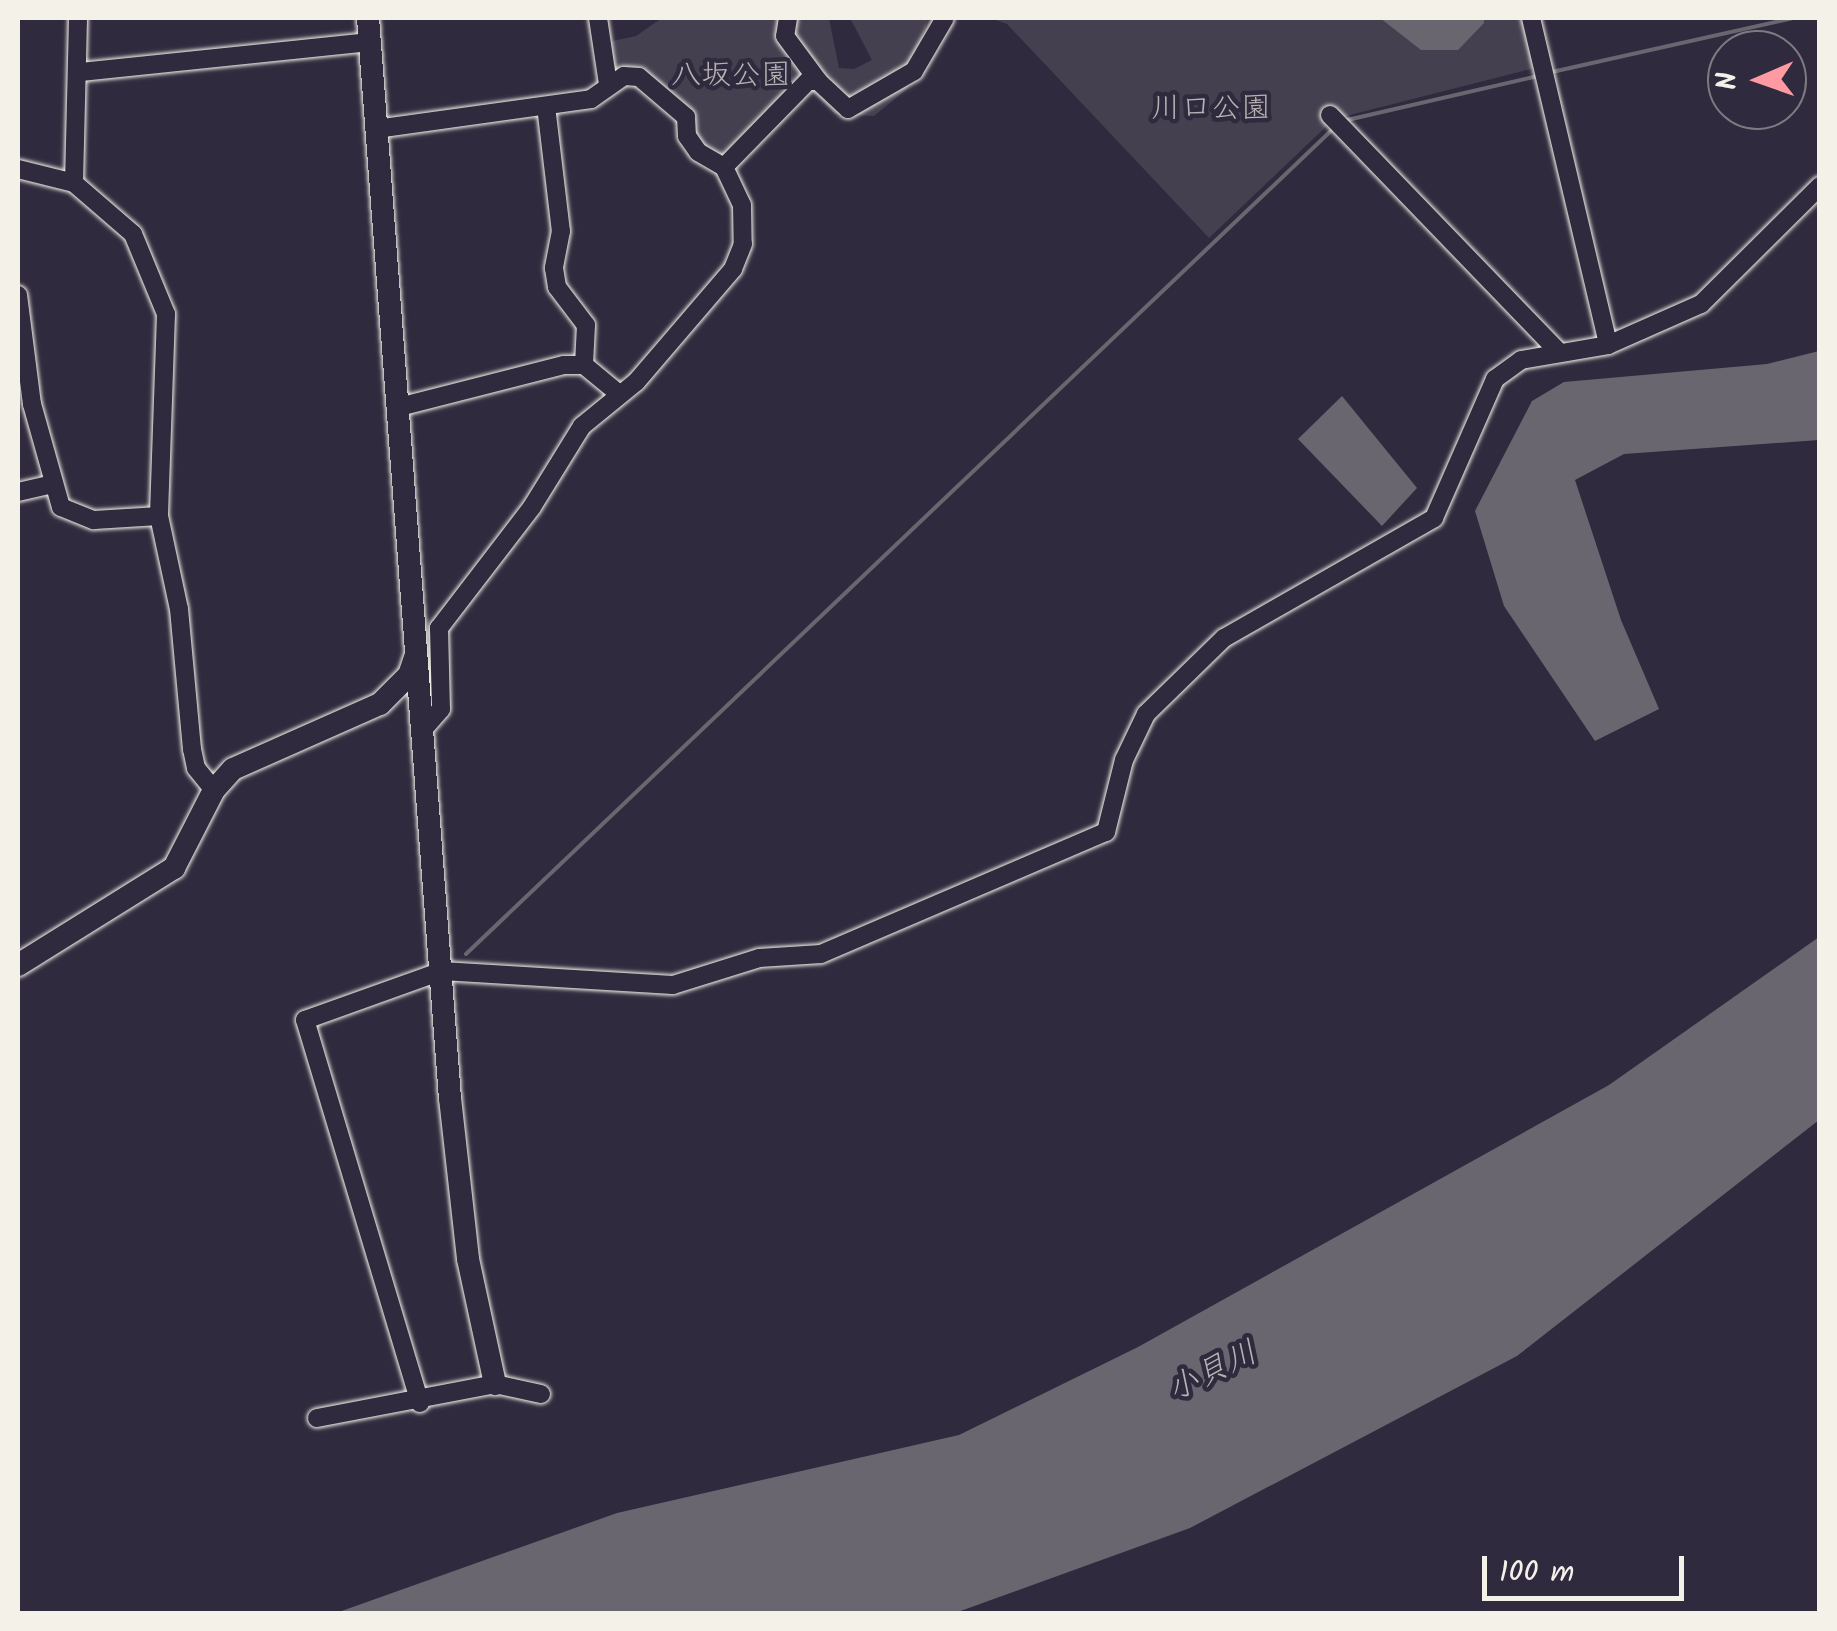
<!DOCTYPE html>
<html>
<head>
<meta charset="utf-8">
<style>
	body { margin:0 }
	#map { position:relative; width:1837px; height:1631px; overflow:hidden; background:#2f2a3d; font-family:Kalam,"Klee One",sans-serif }
	div>[style] { position:absolute }
	.green>* { inset:0; background:#454050 }
	.water>* { inset:0; background:#6a6670 }
	.stream>* { height:4px; margin:-2px; padding:0 2px; transform-origin:2px; border-radius:2px; background:#6a6670 }
	.roads { filter:drop-shadow(0 0 2px #f4f1e8) drop-shadow(0 0 2px #f4f1e8) }
	.street>* { height:18px; margin:-9px; padding:0 9px; transform-origin:9px; border-radius:9px; background:#2f2a3d }
	.secondary>* { height:22px; margin:-11px; padding:0 11px; transform-origin:11px; border-radius:11px; background:#2f2a3d }
	span { translate:-50% -50%; white-space:nowrap; text-align:center; line-height:1.15; -webkit-text-stroke:9px #2f2a3d; paint-order:stroke }
	.park-label { font-size:30px; color:#b7b3b3 }
	.water-label { font-size:32px; color:#b6b2b2; font-style:italic }
	.frame { position:absolute; inset:0; border:20px solid #f4f1e8; pointer-events:none }
	.north { position:absolute; left:1707px; top:30px; width:100px; height:100px; box-sizing:border-box; background:#2f2a3d; border:2px solid #7e7a81; border-radius:50%; rotate:268deg; font-size:28px; font-weight:700; line-height:40px; text-align:center; color:#f4f1e8 }
	.north::after { content:''; display:block; margin:auto; width:35px; height:45px; background:#ff9aa2; clip-path:polygon(50% 0,100% 100%,50% 72%,0 100%) }
	.scale { position:absolute; left:1482px; top:1556px; width:202px; height:45px; box-sizing:border-box; border:5px solid #f4f1e8; border-top:0; padding-left:12px; font-size:30px; line-height:35px; white-space:nowrap; color:#f4f1e8; -webkit-text-stroke:8px #2f2a3d; paint-order:stroke }
</style>
</head>
<body>
<div id="map">
	<div class="green">
		<i style="clip-path:polygon(662px 18px,829px 18px,839px 68px,854px 69px,872px 60px,850px 18px,928px 18px,907px 89px,874px 116px,835px 114px,805px 84px,724px 167px,698px 152px,672px 93px,642px 73px,612px 74px,608px 42px,636px 36px)"></i>
		<i style="clip-path:polygon(991px 18px,1524px 18px,1535px 68px,1334px 119px,1209px 238px,1007px 24px)"></i>
	</div>
	<div class="water">
		<i style="clip-path:polygon(1380px 18px,1484px 18px,1484px 23px,1458px 50px,1421px 50px)"></i>
		<i style="clip-path:polygon(1819px 351px,1819px 440px,1624px 454px,1575px 480px,1621px 620px,1659px 709px,1595px 741px,1504px 606px,1475px 511px,1532px 401px,1564px 382px,1767px 364px)"></i>
		<i style="clip-path:polygon(1342px 396px,1417px 488px,1382px 526px,1298px 439px)"></i>
		<i style="clip-path:polygon(1819px 937px,1819px 1120px,1517px 1356px,1190px 1528px,955px 1613px,336px 1613px,617px 1513px,959px 1435px,1138px 1347px,1609px 1085px)"></i>
	</div>
	<div class="stream">
		<i style="left:1552px;top:72px;width:247px;rotate:-12.6deg"></i>
		<i style="left:1343px;top:121px;width:200px;rotate:-13deg"></i>
		<i style="left:466px;top:954px;width:1200px;rotate:-43.58deg"></i>
	</div>
	<div class="roads">
		<div class="street">
			<i style="left:598px;top:18px;width:67px;rotate:81.4deg"></i>
			<i style="left:788px;top:18px;width:18px;rotate:99deg"></i>
			<i style="left:785px;top:36px;width:57px;rotate:53.5deg"></i>
			<i style="left:1531px;top:18px;width:336px;rotate:76.7deg"></i>
			<i style="left:80px;top:72px;width:292px;rotate:-5.9deg"></i>
			<i style="left:546px;top:106px;width:126px;rotate:83.2deg"></i>
			<i style="left:561px;top:231px;width:38px;rotate:101deg"></i>
			<i style="left:554px;top:268px;width:19px;rotate:81deg"></i>
			<i style="left:557px;top:287px;width:48px;rotate:52.7deg"></i>
			<i style="left:586px;top:325px;width:40px;rotate:92.9deg"></i>
			<i style="left:1330px;top:115px;width:327px;rotate:46deg"></i>
			<i style="left:376px;top:129px;width:217px;rotate:-7.9deg"></i>
			<i style="left:591px;top:99px;width:40px;rotate:-34.9deg"></i>
			<i style="left:624px;top:76px;width:15px;rotate:4deg"></i>
			<i style="left:639px;top:77px;width:62px;rotate:40.4deg"></i>
			<i style="left:686px;top:117px;width:19px;rotate:87deg"></i>
			<i style="left:687px;top:136px;width:19px;rotate:55deg"></i>
			<i style="left:698px;top:152px;width:30px;rotate:30deg"></i>
			<i style="left:724px;top:167px;width:42px;rotate:64.7deg"></i>
			<i style="left:742px;top:205px;width:39px;rotate:89deg"></i>
			<i style="left:743px;top:244px;width:27px;rotate:112deg"></i>
			<i style="left:733px;top:269px;width:149px;rotate:130.6deg"></i>
			<i style="left:636px;top:382px;width:70px;rotate:140.8deg"></i>
			<i style="left:582px;top:426px;width:95px;rotate:121.7deg"></i>
			<i style="left:532px;top:507px;width:153px;rotate:127.5deg"></i>
			<i style="left:439px;top:628px;width:81px;rotate:88.6deg"></i>
			<i style="left:441px;top:709px;width:28px;rotate:131deg"></i>
			<i style="left:724px;top:167px;width:120px;rotate:-45.7deg"></i>
			<i style="left:808px;top:81px;width:10px"></i>
			<i style="left:818px;top:81px;width:41px;rotate:43deg"></i>
			<i style="left:848px;top:109px;width:76px;rotate:-29.9deg"></i>
			<i style="left:914px;top:71px;width:61px;rotate:-59.7deg"></i>
			<i style="left:18px;top:169px;width:58px;rotate:14deg"></i>
			<i style="left:74px;top:183px;width:78px;rotate:40.8deg"></i>
			<i style="left:133px;top:234px;width:87px;rotate:67.6deg"></i>
			<i style="left:166px;top:314px;width:202px;rotate:92deg"></i>
			<i style="left:159px;top:516px;width:95px;rotate:77.9deg"></i>
			<i style="left:179px;top:609px;width:141px;rotate:84.7deg"></i>
			<i style="left:192px;top:749px;width:19px;rotate:78deg"></i>
			<i style="left:196px;top:768px;width:28px;rotate:51deg"></i>
			<i style="left:74px;top:183px;width:165px;rotate:-88.6deg"></i>
			<i style="left:18px;top:295px;width:110px;rotate:82.7deg"></i>
			<i style="left:32px;top:404px;width:107px;rotate:74.3deg"></i>
			<i style="left:61px;top:507px;width:35px;rotate:22deg"></i>
			<i style="left:94px;top:520px;width:65px;rotate:-3.5deg"></i>
			<i style="left:399px;top:407px;width:170px;rotate:-14.3deg"></i>
			<i style="left:564px;top:365px;width:20px"></i>
			<i style="left:584px;top:365px;width:45px;rotate:39.6deg"></i>
			<i style="left:18px;top:492px;width:37px;rotate:-13deg"></i>
			<i style="left:420px;top:1403px;width:400px;rotate:-106.7deg"></i>
			<i style="left:305px;top:1020px;width:145px;rotate:-19.7deg"></i>
			<i style="left:442px;top:971px;width:231px;rotate:3.5deg"></i>
			<i style="left:673px;top:985px;width:90px;rotate:-17.4deg"></i>
			<i style="left:759px;top:958px;width:62px;rotate:-3.7deg"></i>
			<i style="left:821px;top:954px;width:310px;rotate:-23.2deg"></i>
			<i style="left:1106px;top:832px;width:74px;rotate:-76deg"></i>
			<i style="left:1124px;top:760px;width:51px;rotate:-64.4deg"></i>
			<i style="left:1146px;top:714px;width:109px;rotate:-44.3deg"></i>
			<i style="left:1224px;top:638px;width:242px;rotate:-29.7deg"></i>
			<i style="left:1434px;top:518px;width:152px;rotate:-66.3deg"></i>
			<i style="left:1495px;top:379px;width:32px;rotate:-36deg"></i>
			<i style="left:1521px;top:360px;width:88px;rotate:-9.8deg"></i>
			<i style="left:1608px;top:345px;width:102px;rotate:-23.8deg"></i>
			<i style="left:1701px;top:304px;width:168px;rotate:-44.8deg"></i>
			<i style="left:317px;top:1418px;width:181px;rotate:-10.8deg"></i>
			<i style="left:495px;top:1384px;width:47px;rotate:12.3deg"></i>
		</div>
		<div class="secondary">
			<i style="left:368px;top:18px;width:1083px;rotate:85.66deg"></i>
			<i style="left:450px;top:1098px;width:162px;rotate:83.6deg"></i>
			<i style="left:468px;top:1259px;width:128px;rotate:77.8deg"></i>
			<i style="left:18px;top:965px;width:184px;rotate:-31.9deg"></i>
			<i style="left:174px;top:868px;width:88px;rotate:-62.9deg"></i>
			<i style="left:214px;top:790px;width:28px;rotate:-48deg"></i>
			<i style="left:233px;top:769px;width:161px;rotate:-23.9deg"></i>
			<i style="left:380px;top:704px;width:41px;rotate:-45deg"></i>
			<i style="left:409px;top:675px;width:21px;rotate:-71deg"></i>
		</div>
	</div>
	<div class="park-label">
		<span style="left:731px;top:76px">八坂公園</span>
		<span style="left:1211px;top:109px">川口公園</span>
	</div>
	<div class="water-label">
		<span style="left:1213px;top:1373px;rotate:-26deg">小貝川</span>
	</div>
	<div class="frame"></div>
	<div class="north">N</div>
	<div class="scale">100 m</div>
</div>
</body>
</html>
